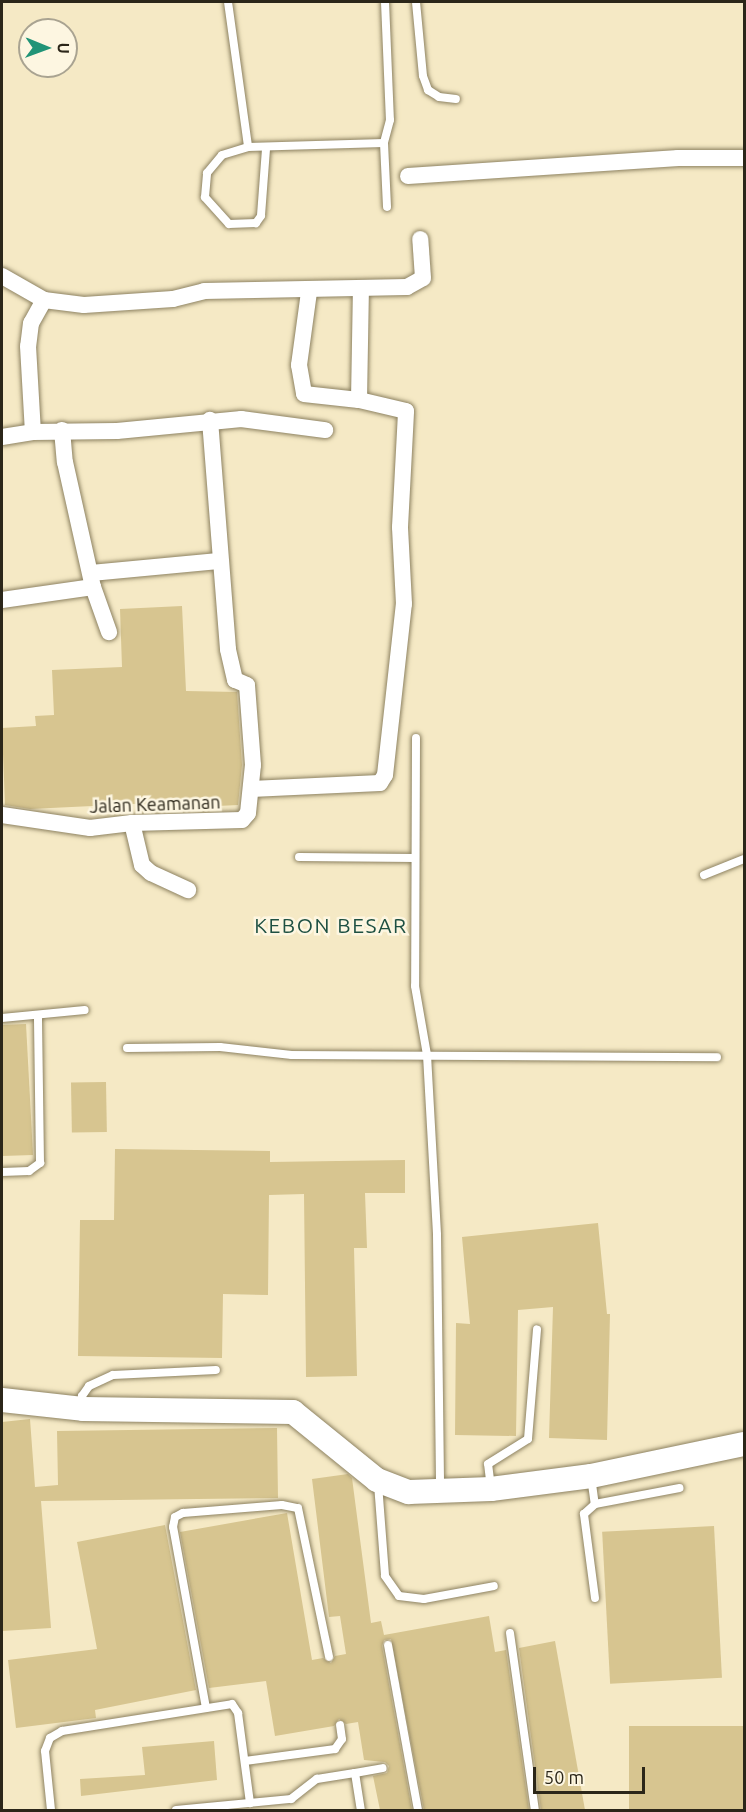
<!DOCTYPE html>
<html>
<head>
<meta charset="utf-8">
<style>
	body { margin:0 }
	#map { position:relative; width:746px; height:1812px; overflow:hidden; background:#f5e9c5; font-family:Ubuntu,sans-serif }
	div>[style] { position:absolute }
	.building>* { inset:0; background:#d7c590; transform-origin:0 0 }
	.roads { filter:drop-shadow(0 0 2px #8d8261) drop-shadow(0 0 2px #8d8261) }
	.lane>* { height:8px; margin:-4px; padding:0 4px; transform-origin:4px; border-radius:4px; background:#fff }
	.street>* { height:16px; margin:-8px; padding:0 8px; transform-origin:8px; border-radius:8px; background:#fff }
	.secondary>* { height:24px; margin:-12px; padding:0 12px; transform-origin:12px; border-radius:12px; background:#fff }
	span { translate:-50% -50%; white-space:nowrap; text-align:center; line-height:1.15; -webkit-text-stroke:5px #fdf6e1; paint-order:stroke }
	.street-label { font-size:18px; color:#2b2619 }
	.quarter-label { font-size:21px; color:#1e5042; letter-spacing:1.5px }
	.frame { position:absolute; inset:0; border:3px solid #2b2619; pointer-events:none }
	.north { position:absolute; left:18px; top:18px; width:60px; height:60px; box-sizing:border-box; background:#fdf6e1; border:2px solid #a9a391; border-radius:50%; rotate:91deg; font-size:16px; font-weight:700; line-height:24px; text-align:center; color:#2b2619 }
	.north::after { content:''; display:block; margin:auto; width:21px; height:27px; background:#219477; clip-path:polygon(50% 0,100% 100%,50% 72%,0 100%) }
	.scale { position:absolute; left:533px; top:1767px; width:112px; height:27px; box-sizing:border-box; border:3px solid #2b2619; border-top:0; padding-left:8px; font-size:18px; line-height:21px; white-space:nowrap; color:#2b2619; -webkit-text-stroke:4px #fdf6e1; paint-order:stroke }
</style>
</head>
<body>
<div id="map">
	<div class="building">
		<i style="clip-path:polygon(182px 606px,186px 691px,237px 692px,242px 765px,238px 805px,197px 807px,196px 801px,30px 809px,5px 805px,2px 728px,36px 726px,35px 716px,54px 715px,52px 670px,122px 667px,120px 609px)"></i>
		<i style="clip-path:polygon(26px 1024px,33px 1155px,2px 1156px,2px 1025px)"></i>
		<i style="left:106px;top:1082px;width:50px;height:35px;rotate:89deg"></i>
		<i style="clip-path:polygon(115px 1149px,270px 1151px,270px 1162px,405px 1160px,405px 1193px,365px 1193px,367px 1248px,354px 1248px,357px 1376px,306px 1377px,304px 1194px,269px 1195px,268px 1295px,223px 1294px,222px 1358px,78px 1356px,80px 1220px,114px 1220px)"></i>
		<i style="clip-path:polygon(598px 1223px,607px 1314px,610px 1314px,607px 1440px,549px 1438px,553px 1307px,518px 1310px,516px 1436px,455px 1435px,456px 1323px,470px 1324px,462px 1237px)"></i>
		<i style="clip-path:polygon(30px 1419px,35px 1487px,58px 1485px,57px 1431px,277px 1428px,278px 1498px,41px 1501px,51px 1628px,2px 1631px,2px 1422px)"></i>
		<i style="clip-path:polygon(348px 1474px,352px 1478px,371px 1623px,381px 1621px,384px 1635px,489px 1616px,495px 1652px,506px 1650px,529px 1810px,424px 1810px,391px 1639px,384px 1640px,382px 1646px,412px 1810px,380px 1810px,373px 1776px,387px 1773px,389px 1766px,385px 1762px,364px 1760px,358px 1722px,346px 1724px,339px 1719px,334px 1726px,275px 1736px,266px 1681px,209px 1688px,180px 1532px,287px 1513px,312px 1660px,323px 1658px,331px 1663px,335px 1656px,346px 1654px,340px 1616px,329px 1617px,312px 1479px)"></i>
		<i style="clip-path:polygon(165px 1525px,196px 1690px,95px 1710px,96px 1718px,16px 1728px,8px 1660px,97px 1649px,77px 1542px)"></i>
		<i style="left:714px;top:1526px;width:152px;height:112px;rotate:87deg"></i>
		<i style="clip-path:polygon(555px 1641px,585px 1810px,541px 1810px,519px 1648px)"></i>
		<i style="left:744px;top:1726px;width:84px;height:115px;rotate:90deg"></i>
		<i style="clip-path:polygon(214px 1741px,217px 1780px,81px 1796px,80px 1779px,145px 1775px,142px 1747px)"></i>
	</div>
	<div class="roads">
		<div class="lane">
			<i style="left:228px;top:2px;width:146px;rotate:82.1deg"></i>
			<i style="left:385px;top:2px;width:118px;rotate:87.6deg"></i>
			<i style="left:390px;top:120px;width:24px;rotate:105deg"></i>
			<i style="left:384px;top:143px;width:64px;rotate:87.3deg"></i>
			<i style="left:416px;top:2px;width:74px;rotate:84.6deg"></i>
			<i style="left:423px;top:76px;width:15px;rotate:70deg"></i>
			<i style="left:428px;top:90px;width:13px;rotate:32deg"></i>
			<i style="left:439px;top:97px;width:17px;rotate:7deg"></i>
			<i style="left:266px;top:149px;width:67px;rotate:94.3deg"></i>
			<i style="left:261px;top:216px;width:9px;rotate:126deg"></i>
			<i style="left:256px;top:223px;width:27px;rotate:178deg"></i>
			<i style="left:229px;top:224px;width:36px;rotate:-132deg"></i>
			<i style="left:205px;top:197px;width:24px;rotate:-85deg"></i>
			<i style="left:207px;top:173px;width:23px;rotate:-50deg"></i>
			<i style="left:222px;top:155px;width:27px;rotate:-17deg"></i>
			<i style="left:248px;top:147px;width:136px;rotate:-1.7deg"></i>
			<i style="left:416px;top:738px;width:248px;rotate:90.2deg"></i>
			<i style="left:415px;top:986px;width:70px;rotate:80.1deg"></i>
			<i style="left:427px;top:1055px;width:180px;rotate:86.8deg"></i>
			<i style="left:437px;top:1235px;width:254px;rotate:89.3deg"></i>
			<i style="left:299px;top:857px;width:116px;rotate:0.5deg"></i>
			<i style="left:704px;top:875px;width:43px;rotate:-21.8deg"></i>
			<i style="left:2px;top:1018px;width:83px;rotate:-5.5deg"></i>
			<i style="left:127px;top:1048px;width:93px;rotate:-0.6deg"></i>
			<i style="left:220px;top:1047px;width:72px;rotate:6.3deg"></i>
			<i style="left:292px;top:1055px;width:425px;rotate:0.3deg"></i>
			<i style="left:2px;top:1172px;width:27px;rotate:-2deg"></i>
			<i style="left:29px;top:1171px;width:14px;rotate:-36deg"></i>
			<i style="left:40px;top:1163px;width:146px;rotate:-90.8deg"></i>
			<i style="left:83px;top:1408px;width:12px;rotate:-95deg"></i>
			<i style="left:82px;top:1396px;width:12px;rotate:-55deg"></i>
			<i style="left:89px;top:1386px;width:26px;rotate:-25deg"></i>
			<i style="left:113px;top:1375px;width:103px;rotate:-2.8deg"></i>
			<i style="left:591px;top:1477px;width:27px;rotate:82deg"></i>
			<i style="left:595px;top:1504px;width:86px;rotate:-10.7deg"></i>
			<i style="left:378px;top:1484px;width:92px;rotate:85.6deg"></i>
			<i style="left:385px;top:1576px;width:24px;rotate:55deg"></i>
			<i style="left:399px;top:1596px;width:25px;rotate:7deg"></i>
			<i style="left:424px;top:1599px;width:71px;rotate:-10.5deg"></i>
			<i style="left:491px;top:1488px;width:24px;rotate:-97deg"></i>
			<i style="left:488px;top:1464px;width:47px;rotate:-32deg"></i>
			<i style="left:528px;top:1439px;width:110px;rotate:-85.3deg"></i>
			<i style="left:595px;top:1598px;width:85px;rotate:-97.5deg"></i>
			<i style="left:584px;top:1514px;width:15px;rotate:-42deg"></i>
			<i style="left:510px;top:1633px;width:179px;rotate:82deg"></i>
			<i style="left:388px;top:1645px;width:168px;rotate:79.7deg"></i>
			<i style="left:206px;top:1708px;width:184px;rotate:-100.3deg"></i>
			<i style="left:173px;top:1527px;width:10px;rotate:-79deg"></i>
			<i style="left:175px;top:1517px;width:9px;rotate:-27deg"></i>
			<i style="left:183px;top:1513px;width:99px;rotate:-4.6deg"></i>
			<i style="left:282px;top:1505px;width:16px;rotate:11deg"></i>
			<i style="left:298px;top:1508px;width:152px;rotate:78.2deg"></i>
			<i style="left:245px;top:1761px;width:91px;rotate:-7.6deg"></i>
			<i style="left:335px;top:1749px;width:12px;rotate:-55deg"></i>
			<i style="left:342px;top:1739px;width:14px;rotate:-98deg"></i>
			<i style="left:355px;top:1773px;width:28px;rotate:-10deg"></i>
			<i style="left:51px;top:1810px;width:59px;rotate:-95.8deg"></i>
			<i style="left:45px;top:1751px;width:14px;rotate:-69deg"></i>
			<i style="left:50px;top:1738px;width:14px;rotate:-30deg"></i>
			<i style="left:62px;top:1731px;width:172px;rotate:-9deg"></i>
			<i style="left:232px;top:1704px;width:11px;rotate:56deg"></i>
			<i style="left:238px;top:1713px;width:91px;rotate:82.4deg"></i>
			<i style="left:176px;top:1810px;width:116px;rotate:-5.5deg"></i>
			<i style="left:291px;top:1799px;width:33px;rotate:-38deg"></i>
			<i style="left:317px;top:1779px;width:38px;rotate:-9deg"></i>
			<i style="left:355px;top:1773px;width:37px;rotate:81deg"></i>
		</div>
		<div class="street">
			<i style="left:408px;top:176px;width:271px;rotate:-3.8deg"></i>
			<i style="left:678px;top:158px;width:66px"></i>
			<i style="left:2px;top:276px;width:48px;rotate:29.7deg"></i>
			<i style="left:44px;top:300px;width:26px;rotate:119deg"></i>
			<i style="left:31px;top:323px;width:23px;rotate:97deg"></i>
			<i style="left:28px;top:346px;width:86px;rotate:86.7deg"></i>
			<i style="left:309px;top:292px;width:74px;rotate:97.8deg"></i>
			<i style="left:299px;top:365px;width:29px;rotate:80deg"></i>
			<i style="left:304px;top:394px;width:55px;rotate:6.2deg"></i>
			<i style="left:44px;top:300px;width:40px;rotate:7.1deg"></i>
			<i style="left:84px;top:305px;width:89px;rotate:-3.9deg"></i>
			<i style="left:173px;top:299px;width:32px;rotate:-14deg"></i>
			<i style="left:204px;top:291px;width:203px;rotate:-1.1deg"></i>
			<i style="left:407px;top:287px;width:18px;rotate:-29deg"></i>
			<i style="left:423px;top:278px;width:39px;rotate:-94deg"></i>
			<i style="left:62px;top:430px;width:32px;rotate:85deg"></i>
			<i style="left:65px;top:462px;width:128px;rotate:77.4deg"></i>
			<i style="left:2px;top:437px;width:31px;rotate:-9deg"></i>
			<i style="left:33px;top:432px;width:84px;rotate:-0.7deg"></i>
			<i style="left:117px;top:431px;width:125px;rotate:-5.5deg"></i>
			<i style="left:241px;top:419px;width:85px;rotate:7.5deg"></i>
			<i style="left:91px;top:573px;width:128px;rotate:-5.4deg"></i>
			<i style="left:2px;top:600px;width:92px;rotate:-8.1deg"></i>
			<i style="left:93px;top:587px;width:48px;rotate:70.4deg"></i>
			<i style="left:251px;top:789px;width:129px;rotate:-2.7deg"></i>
			<i style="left:380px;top:783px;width:9px;rotate:-58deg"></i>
			<i style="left:385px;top:775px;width:172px;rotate:-83.7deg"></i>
			<i style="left:404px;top:604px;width:77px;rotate:-93deg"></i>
			<i style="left:400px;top:527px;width:116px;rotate:-87deg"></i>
			<i style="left:406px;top:411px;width:48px;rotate:-166.8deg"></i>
			<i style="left:359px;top:400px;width:110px;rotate:-89deg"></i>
			<i style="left:2px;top:815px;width:89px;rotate:8.4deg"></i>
			<i style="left:90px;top:828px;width:42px;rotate:-6.8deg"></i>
			<i style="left:132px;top:823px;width:110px;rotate:-1.6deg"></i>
			<i style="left:242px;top:820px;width:9px;rotate:-49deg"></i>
			<i style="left:248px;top:813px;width:48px;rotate:-84.1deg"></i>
			<i style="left:253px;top:765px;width:80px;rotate:-94.3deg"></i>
			<i style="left:247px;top:685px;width:13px;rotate:-157deg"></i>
			<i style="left:235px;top:680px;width:32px;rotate:-103deg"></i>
			<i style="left:228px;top:649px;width:230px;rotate:-94.5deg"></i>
			<i style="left:132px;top:823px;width:43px;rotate:76.6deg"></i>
			<i style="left:142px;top:865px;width:12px;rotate:42deg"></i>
			<i style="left:151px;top:873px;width:41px;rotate:24.7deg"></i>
		</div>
		<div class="secondary">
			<i style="left:2px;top:1400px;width:81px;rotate:6.3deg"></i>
			<i style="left:83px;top:1409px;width:210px;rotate:0.8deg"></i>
			<i style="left:293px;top:1412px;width:108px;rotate:39deg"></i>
			<i style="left:377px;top:1480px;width:34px;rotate:21deg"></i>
			<i style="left:409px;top:1492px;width:82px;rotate:-2.1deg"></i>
			<i style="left:491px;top:1489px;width:101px;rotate:-7.4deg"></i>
			<i style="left:591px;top:1476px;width:156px;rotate:-11.8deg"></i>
		</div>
	</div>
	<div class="street-label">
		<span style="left:155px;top:804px;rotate:-2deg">Jalan Keamanan</span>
	</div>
	<div class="quarter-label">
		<span style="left:331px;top:925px">KEBON BESAR</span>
	</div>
	<div class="frame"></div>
	<div class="north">U</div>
	<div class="scale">50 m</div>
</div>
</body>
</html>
